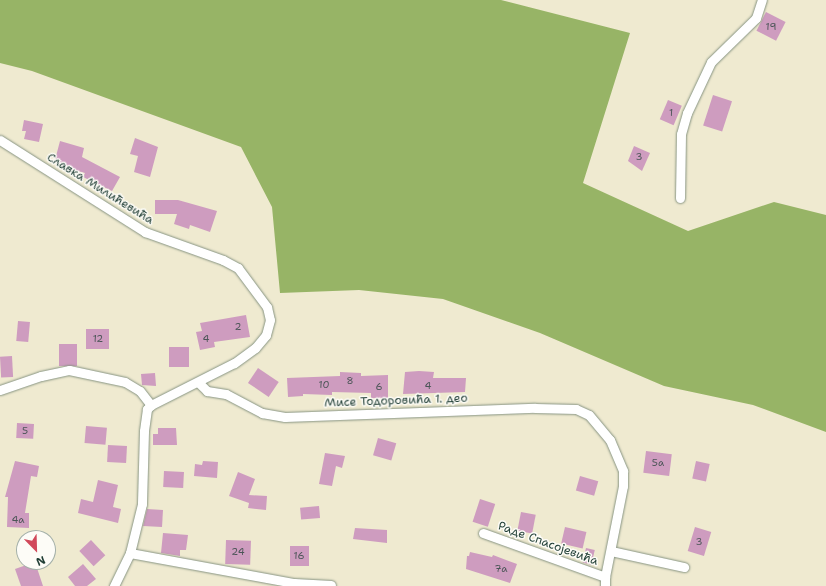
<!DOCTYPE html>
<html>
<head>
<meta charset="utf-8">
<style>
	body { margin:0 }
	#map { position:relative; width:826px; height:586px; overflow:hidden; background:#efead0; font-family:"Shantell Sans",sans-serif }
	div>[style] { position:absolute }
	.forest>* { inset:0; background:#97b466 }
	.building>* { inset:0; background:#ce9cbf; transform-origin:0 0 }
	.roads { filter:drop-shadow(0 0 1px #879482) drop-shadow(0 0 1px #879482) }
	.street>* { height:9px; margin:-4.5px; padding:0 4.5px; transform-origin:4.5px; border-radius:4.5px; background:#fff }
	span { translate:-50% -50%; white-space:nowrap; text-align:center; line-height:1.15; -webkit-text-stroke:3px #fdfcf7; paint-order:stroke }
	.number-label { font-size:10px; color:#4b5557 }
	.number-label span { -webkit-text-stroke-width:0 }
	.street-label { font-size:12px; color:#1f3d34 }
	.north { position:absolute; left:16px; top:530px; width:40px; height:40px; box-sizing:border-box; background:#fdfcf7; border:1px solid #a4b0a9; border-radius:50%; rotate:157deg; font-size:11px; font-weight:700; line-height:16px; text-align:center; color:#1f3d34 }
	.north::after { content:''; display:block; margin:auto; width:14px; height:18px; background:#d1495b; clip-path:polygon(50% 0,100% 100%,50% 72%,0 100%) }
</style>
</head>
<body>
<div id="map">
	<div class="forest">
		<i style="clip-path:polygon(0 0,501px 0,630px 33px,583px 183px,688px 231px,774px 202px,826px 215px,826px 432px,753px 405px,664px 386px,540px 333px,443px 299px,359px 290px,280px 293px,272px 207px,241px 147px,32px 71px,0 63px)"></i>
	</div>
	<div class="building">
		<i style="left:766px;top:12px;width:22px;height:21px;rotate:27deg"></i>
		<i style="left:713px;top:95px;width:20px;height:32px;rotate:18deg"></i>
		<i style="left:668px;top:100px;width:15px;height:21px;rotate:23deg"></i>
		<i style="clip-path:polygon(24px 120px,43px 124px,39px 142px,24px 139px,26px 131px,22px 131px)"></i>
		<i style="clip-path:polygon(135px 138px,158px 147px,150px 177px,134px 172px,138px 156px,130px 154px)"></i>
		<i style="clip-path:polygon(60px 141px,84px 148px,82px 157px,120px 177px,112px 191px,83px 177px,85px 173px,56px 165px,58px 161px,55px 160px)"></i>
		<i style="clip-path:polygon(634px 146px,650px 153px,642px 171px,628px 161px)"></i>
		<i style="clip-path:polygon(155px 200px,178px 200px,217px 211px,210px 232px,190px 225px,189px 229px,174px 224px,177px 214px,155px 214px)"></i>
		<i style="clip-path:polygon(246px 315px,250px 337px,214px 342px,215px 347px,200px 350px,196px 332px,202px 331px,200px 323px)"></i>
		<i style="left:18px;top:321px;width:12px;height:20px;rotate:5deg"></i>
		<i style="left:86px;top:329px;width:23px;height:20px"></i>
		<i style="left:59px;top:344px;width:18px;height:22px"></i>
		<i style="left:169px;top:347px;width:20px;height:20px"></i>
		<i style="left:12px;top:356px;width:21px;height:12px;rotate:87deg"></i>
		<i style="left:258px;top:368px;width:25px;height:18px;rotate:34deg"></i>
		<i style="clip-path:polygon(419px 371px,434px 372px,433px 378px,466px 378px,465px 392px,403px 394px,405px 372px)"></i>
		<i style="clip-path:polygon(340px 372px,361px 373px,361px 376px,388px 375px,388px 398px,371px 398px,371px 393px,332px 392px,332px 395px,303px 394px,303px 396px,288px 397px,287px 378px,340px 376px)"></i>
		<i style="clip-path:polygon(155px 373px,156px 386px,142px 385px,141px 374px)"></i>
		<i style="left:17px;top:423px;width:17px;height:15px;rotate:3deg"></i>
		<i style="left:86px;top:426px;width:21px;height:17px;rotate:5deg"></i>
		<i style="clip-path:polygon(158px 428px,176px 428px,177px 445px,153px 445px,153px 434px,158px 434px)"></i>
		<i style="left:378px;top:438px;width:19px;height:18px;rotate:16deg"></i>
		<i style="left:108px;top:445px;width:19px;height:17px;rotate:3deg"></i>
		<i style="left:646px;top:451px;width:26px;height:22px;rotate:7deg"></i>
		<i style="clip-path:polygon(325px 453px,345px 456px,342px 468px,336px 466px,332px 486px,319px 484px)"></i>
		<i style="clip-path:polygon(15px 461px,39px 466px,37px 477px,31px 476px,25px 513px,29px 513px,29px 528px,7px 527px,8px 497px,5px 497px)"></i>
		<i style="clip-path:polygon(203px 461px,218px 462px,217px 478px,194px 476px,195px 464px,202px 465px)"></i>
		<i style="left:696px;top:461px;width:14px;height:18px;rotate:12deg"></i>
		<i style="left:164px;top:471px;width:20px;height:16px;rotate:3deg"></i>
		<i style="clip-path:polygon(238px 472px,255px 479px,249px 495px,267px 496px,266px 510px,248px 508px,249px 503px,229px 496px)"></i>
		<i style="left:580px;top:476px;width:19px;height:15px;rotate:16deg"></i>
		<i style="clip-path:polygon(98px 480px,118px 485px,113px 507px,121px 509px,118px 523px,78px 513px,81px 499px,93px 502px)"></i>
		<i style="left:480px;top:499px;width:16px;height:24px;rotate:18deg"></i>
		<i style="left:319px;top:506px;width:12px;height:19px;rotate:85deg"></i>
		<i style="clip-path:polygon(147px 509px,163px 510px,162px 527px,143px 526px)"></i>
		<i style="left:521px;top:512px;width:15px;height:19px;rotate:11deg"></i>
		<i style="left:565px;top:527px;width:22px;height:17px;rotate:13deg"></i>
		<i style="left:695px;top:527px;width:17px;height:25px;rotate:17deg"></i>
		<i style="clip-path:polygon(355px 528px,387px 530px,387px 543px,353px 539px)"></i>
		<i style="clip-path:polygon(163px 533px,188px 535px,186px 550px,180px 550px,180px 556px,161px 553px)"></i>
		<i style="left:91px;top:540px;width:21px;height:16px;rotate:47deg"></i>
		<i style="left:226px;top:540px;width:25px;height:24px;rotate:2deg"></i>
		<i style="left:309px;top:546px;width:20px;height:19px;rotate:90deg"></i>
		<i style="left:586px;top:548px;width:9px;height:15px;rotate:13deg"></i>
		<i style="clip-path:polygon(470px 552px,492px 557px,493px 555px,517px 564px,510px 583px,466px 569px,467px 556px,469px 556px)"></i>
		<i style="clip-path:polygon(35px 562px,43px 586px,21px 586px,15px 569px)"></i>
		<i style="clip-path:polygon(83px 564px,96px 579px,87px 586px,75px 586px,68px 577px)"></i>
	</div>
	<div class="roads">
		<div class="street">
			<i style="left:0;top:140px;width:172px;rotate:32.4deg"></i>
			<i style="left:145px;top:232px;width:83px;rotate:19.7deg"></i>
			<i style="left:223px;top:260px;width:17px;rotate:28deg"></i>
			<i style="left:238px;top:268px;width:49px;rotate:53.4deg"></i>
			<i style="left:267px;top:307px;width:13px;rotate:77deg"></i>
			<i style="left:270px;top:320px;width:16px;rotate:105deg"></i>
			<i style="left:266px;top:335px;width:17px;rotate:130deg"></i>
			<i style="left:255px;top:348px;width:26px;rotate:144deg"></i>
			<i style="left:234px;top:363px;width:93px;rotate:153.2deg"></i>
			<i style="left:151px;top:405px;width:6px;rotate:135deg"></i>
			<i style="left:147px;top:409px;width:22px;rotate:98deg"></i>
			<i style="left:144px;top:431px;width:73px;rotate:91.6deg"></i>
			<i style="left:142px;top:504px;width:50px;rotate:103.8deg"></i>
			<i style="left:130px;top:553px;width:37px;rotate:116deg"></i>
			<i style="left:680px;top:198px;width:64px;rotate:-89.1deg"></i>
			<i style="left:681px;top:134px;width:22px;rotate:-74deg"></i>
			<i style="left:687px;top:113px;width:56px;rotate:-64.8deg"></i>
			<i style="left:711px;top:62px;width:63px;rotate:-44.4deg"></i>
			<i style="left:756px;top:18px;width:19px;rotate:-72deg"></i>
			<i style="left:198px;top:382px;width:13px;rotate:45deg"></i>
			<i style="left:207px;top:391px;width:19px;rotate:9deg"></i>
			<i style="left:226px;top:394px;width:41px;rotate:27.8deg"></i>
			<i style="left:262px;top:413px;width:23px;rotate:10deg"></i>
			<i style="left:285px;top:417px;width:250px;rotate:-2.1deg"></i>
			<i style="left:535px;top:408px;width:41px;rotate:1.4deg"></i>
			<i style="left:576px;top:409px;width:14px;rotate:25deg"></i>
			<i style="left:589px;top:415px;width:33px;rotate:50deg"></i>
			<i style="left:610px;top:440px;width:34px;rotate:67deg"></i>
			<i style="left:623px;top:471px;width:15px;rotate:90deg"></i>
			<i style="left:623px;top:486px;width:93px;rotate:101.2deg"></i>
			<i style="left:605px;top:577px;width:9px;rotate:90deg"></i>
			<i style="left:0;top:390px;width:43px;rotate:-18.9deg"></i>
			<i style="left:41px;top:376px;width:29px;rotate:-12deg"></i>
			<i style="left:69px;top:370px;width:57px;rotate:12.1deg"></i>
			<i style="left:125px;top:382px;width:17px;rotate:31deg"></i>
			<i style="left:140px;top:391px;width:18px;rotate:52deg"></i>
			<i style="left:483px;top:533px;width:130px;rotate:19.8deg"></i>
			<i style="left:611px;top:551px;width:75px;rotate:12.4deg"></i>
			<i style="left:130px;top:553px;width:167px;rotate:10.4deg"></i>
			<i style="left:294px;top:583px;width:37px;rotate:3deg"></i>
		</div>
	</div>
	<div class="number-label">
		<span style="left:771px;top:27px">19</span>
		<span style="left:671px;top:113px">1</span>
		<span style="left:639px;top:157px">3</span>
		<span style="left:238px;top:327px">2</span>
		<span style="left:98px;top:339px">12</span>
		<span style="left:206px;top:339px">4</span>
		<span style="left:350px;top:381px">8</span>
		<span style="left:324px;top:385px">10</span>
		<span style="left:428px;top:386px">4</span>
		<span style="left:379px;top:387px">6</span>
		<span style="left:25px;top:431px">5</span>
		<span style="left:658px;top:463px">5a</span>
		<span style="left:18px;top:520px">4a</span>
		<span style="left:699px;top:542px">3</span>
		<span style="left:238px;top:552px">24</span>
		<span style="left:299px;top:556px">16</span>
		<span style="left:501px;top:569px">7a</span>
	</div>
	<div class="street-label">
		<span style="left:100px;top:189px;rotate:32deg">Славка Милићевића</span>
		<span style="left:396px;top:401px;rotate:-2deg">Мисе Тодоровића 1. део</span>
		<span style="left:548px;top:544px;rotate:20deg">Раде Спасојевића</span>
	</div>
	<div class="north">N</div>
</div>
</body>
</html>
